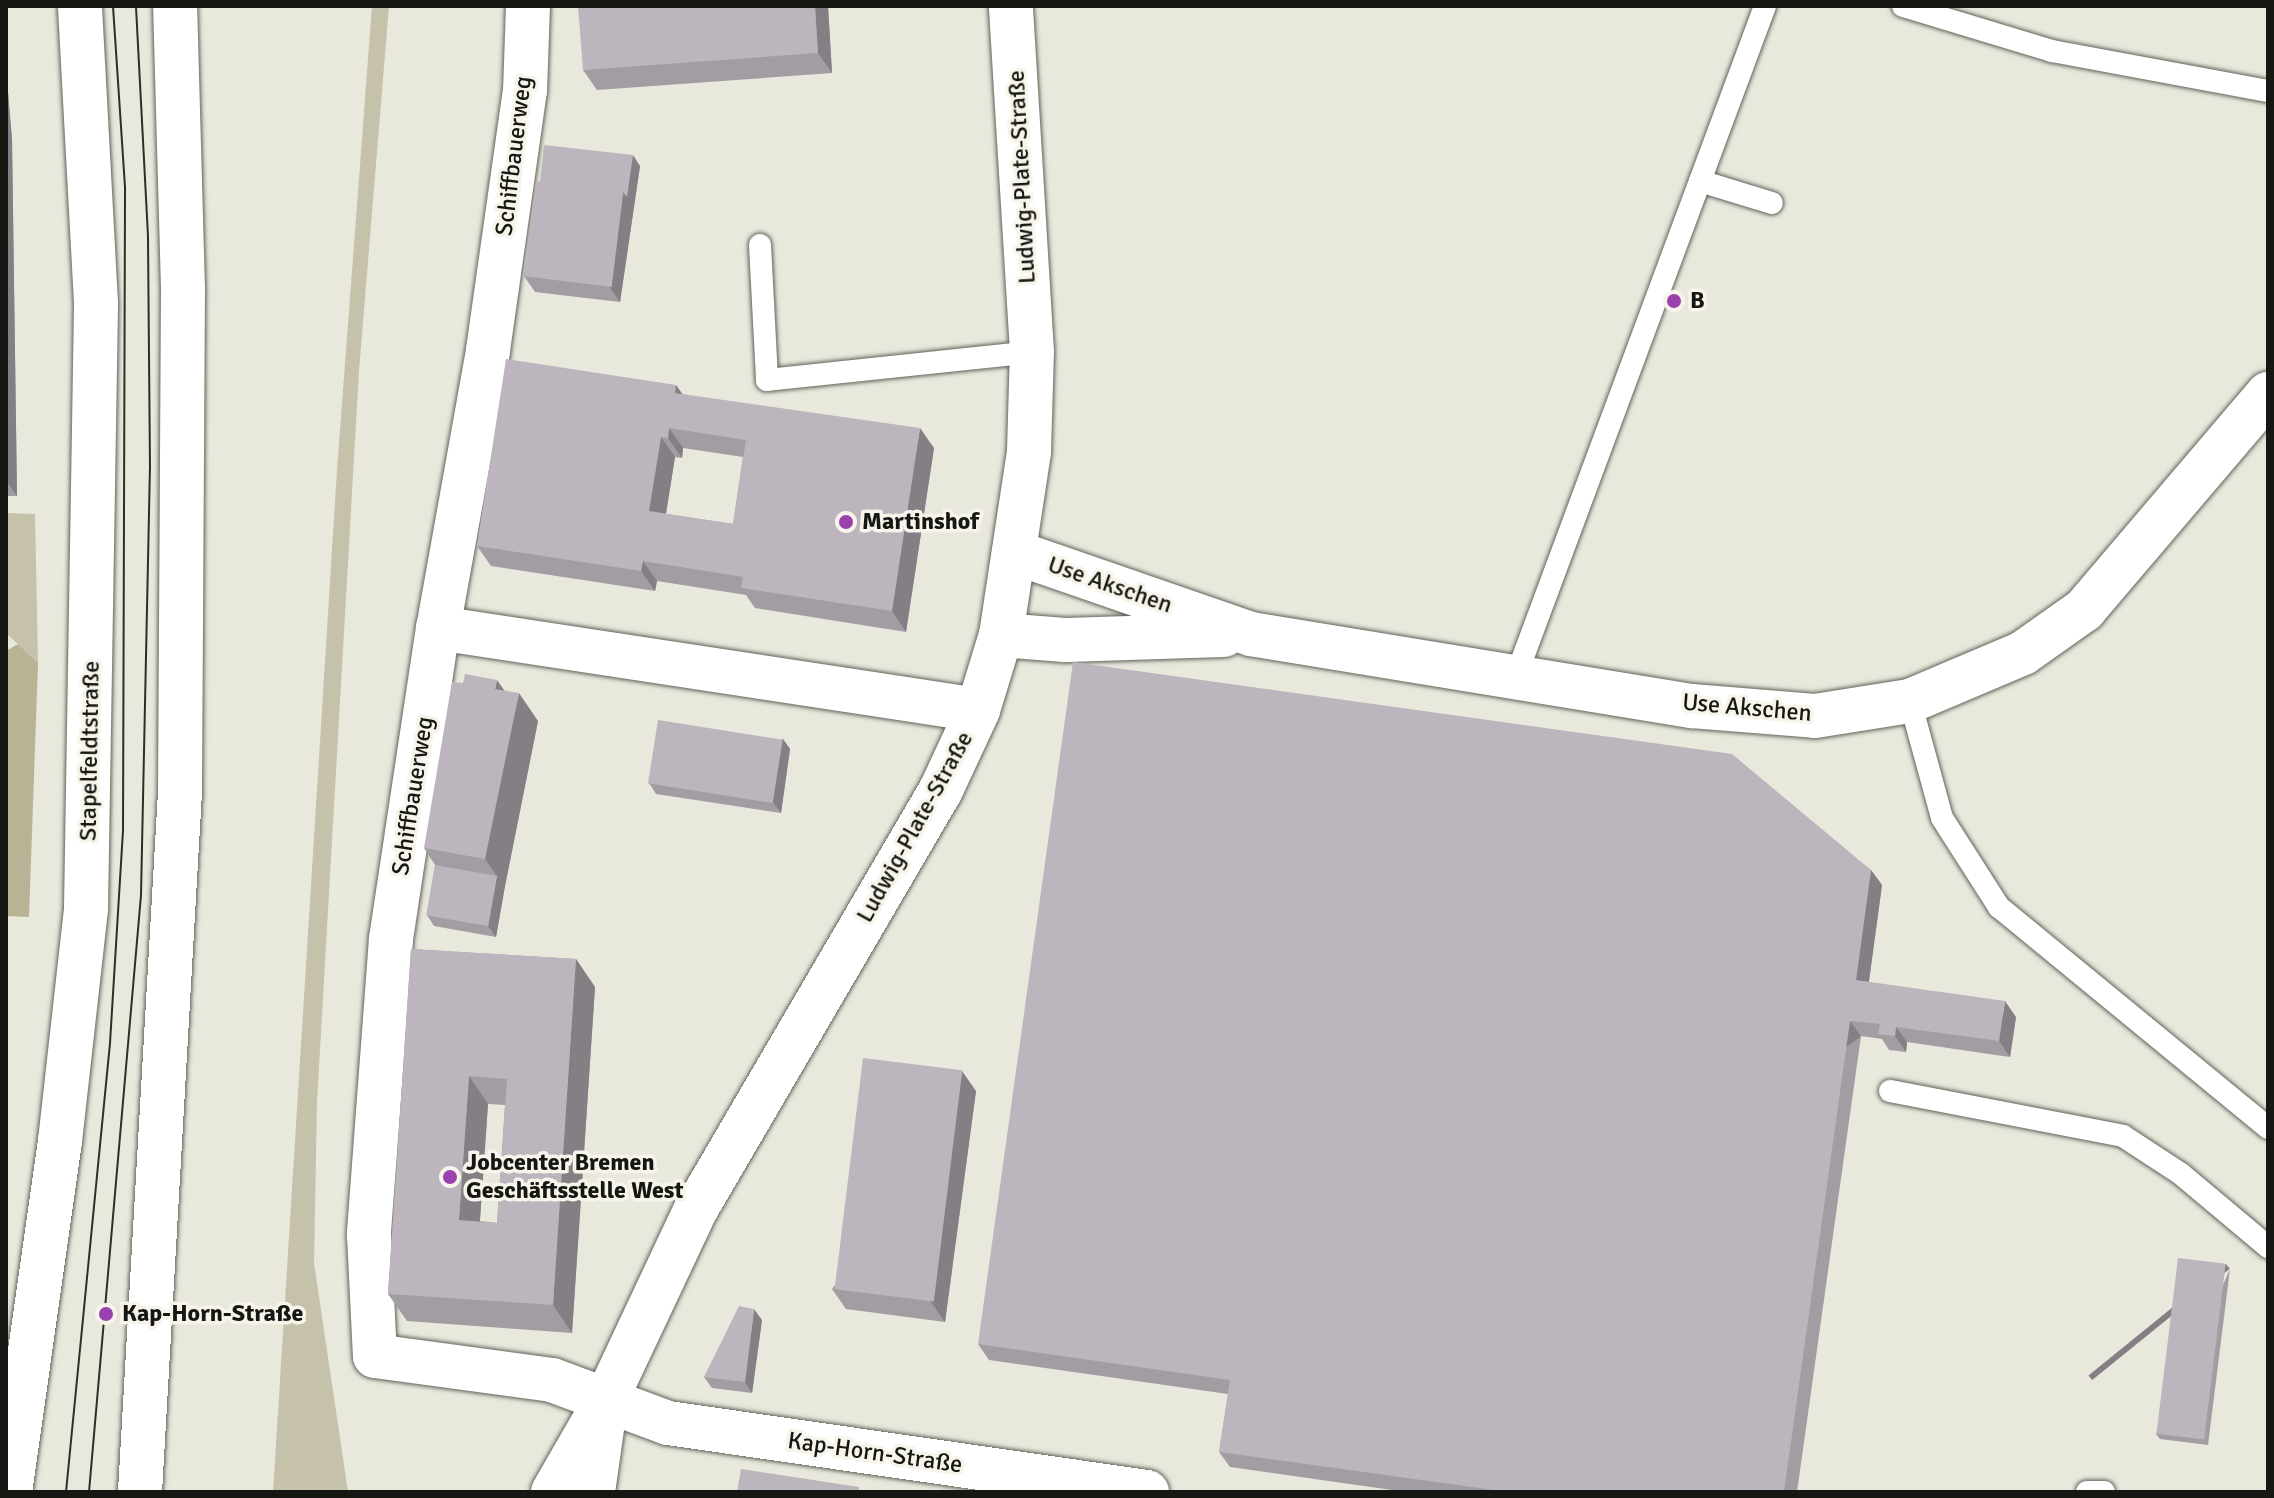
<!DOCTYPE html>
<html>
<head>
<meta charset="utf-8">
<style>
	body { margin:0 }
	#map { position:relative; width:2274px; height:1498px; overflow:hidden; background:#e9e8dd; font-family:Signika,sans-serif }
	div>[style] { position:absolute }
	.green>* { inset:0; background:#c5c1ab }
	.forest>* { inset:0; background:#b9b395 }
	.roads { filter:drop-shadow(0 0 2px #636259) drop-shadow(0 0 2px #636259) }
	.service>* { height:22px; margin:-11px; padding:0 11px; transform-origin:11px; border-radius:11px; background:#fff }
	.minor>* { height:44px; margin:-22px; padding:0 22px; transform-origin:22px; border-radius:22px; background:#fff }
	.tertiary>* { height:44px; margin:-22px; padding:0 22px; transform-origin:22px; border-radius:22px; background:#fff }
	.primary>* { height:44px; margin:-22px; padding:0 22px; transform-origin:22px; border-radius:22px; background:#fff }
	.tram>* { height:2px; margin:-1px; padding:0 1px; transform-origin:1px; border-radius:1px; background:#2e2e29 }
	.wall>* { inset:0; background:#a29ca3 }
	.shaded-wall>* { inset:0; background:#847f84; transform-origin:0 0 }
	.building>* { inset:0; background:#bcb5bd; transform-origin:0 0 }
	.dots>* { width:22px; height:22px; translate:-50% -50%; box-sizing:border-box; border:4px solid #f7f5eb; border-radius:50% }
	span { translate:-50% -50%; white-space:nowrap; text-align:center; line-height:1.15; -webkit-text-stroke:7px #f7f5eb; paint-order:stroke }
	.street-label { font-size:24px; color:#161612 }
	.poi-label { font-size:24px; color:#161612; font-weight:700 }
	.left { translate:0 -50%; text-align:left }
	.frame { position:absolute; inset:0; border:8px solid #161612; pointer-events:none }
</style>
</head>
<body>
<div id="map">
	<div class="green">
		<i style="clip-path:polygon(372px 6px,389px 6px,359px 371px,317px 1102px,314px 1263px,348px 1492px,273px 1492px,337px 470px)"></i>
		<i style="clip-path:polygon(6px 513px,35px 514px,38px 663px,6px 633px)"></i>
	</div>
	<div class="forest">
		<i style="clip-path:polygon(18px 644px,38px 663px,29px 917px,6px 916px,6px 651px)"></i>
	</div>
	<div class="roads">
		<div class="service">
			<i style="left:1903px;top:6px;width:156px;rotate:16.8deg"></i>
			<i style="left:2052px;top:51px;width:220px;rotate:10.5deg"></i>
			<i style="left:1700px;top:181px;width:75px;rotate:17deg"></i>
			<i style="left:760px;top:245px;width:135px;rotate:87deg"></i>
			<i style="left:767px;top:380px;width:266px;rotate:-6deg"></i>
			<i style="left:1516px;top:676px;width:715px;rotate:-69.61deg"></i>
			<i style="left:1910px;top:701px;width:121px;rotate:74.7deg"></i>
			<i style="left:1942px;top:818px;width:106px;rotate:57.4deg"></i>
			<i style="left:1999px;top:907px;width:348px;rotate:39.4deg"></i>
			<i style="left:1890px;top:1091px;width:237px;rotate:10.9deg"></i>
			<i style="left:2123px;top:1136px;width:69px;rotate:33.2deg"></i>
			<i style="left:2181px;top:1174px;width:114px;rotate:40deg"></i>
			<i style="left:2087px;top:1492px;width:17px"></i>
		</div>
		<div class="minor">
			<i style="left:528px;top:6px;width:84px;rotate:92deg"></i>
			<i style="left:525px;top:90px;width:264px;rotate:98.1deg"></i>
			<i style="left:488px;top:351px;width:281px;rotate:100.2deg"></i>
			<i style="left:438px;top:628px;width:315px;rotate:98.6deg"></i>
			<i style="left:391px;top:939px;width:297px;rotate:94.3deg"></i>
			<i style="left:369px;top:1235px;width:121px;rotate:87.2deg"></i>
			<i style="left:375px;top:1356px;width:179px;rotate:7.7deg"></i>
			<i style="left:552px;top:1380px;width:124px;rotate:20.3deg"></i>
			<i style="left:668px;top:1423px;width:484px;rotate:8.2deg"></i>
			<i style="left:1014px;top:552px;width:251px;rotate:19.1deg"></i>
			<i style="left:1251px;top:634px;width:447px;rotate:9.3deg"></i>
			<i style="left:1692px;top:706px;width:123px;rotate:4.6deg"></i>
			<i style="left:1815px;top:716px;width:96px;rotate:-9deg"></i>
			<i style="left:1910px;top:701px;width:123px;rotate:-23deg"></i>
			<i style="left:2023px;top:653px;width:75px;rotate:-35.2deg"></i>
			<i style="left:2084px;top:610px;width:284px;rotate:-49.6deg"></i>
			<i style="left:438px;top:628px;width:546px;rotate:8.63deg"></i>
			<i style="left:1001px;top:635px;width:64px;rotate:4.5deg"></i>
			<i style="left:1065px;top:640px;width:159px;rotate:-1.8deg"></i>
		</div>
		<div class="tertiary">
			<i style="left:553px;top:1492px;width:106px;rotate:-60.1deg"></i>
			<i style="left:606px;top:1400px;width:211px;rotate:-64.8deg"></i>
			<i style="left:696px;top:1209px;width:483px;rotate:-59.7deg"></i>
			<i style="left:940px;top:792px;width:90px;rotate:-65.1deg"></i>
			<i style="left:978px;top:710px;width:78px;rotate:-73deg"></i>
			<i style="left:1001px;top:635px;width:186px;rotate:-81.3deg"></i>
			<i style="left:1029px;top:451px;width:99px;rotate:-88.3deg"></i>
			<i style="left:1032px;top:352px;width:347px;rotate:-93.5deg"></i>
			<i style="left:593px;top:1492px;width:71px;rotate:-81.9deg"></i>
		</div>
		<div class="primary">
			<i style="left:10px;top:1492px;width:355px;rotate:-81.9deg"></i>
			<i style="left:60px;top:1141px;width:233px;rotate:-83.6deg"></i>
			<i style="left:86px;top:909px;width:606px;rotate:-89.05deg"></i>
			<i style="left:96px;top:303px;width:297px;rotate:-93.1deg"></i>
			<i style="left:140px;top:1492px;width:701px;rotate:-86.73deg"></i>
			<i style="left:180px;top:792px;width:503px;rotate:-89.66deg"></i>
			<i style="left:183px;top:289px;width:283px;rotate:-91.6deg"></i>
		</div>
	</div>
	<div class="tram">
		<i style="left:66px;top:1492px;width:451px;rotate:-84.4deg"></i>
		<i style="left:110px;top:1043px;width:211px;rotate:-86.5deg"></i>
		<i style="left:123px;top:832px;width:645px;rotate:-89.82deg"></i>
		<i style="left:125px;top:187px;width:181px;rotate:-93.8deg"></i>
		<i style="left:89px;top:1492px;width:599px;rotate:-85.02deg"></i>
		<i style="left:141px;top:895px;width:426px;rotate:-88.8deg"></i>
		<i style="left:150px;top:469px;width:233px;rotate:-90.5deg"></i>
		<i style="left:148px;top:236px;width:230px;rotate:-93deg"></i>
	</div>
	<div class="wall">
		<i style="clip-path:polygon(828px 6px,832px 73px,597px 90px,583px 70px)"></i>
		<i style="clip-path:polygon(6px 68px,12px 140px,17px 496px,6px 496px)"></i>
		<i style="clip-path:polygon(640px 166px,620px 302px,535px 292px,524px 276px,540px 182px)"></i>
		<i style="clip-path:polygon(evenodd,676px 385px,682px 394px,934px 448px,906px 632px,755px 608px,746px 595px,657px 581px,655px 591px,491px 566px,477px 546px,676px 385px,683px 448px,743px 457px,733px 524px,666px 514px,675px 457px,682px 458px,683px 448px)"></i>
		<i style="clip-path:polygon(505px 691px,538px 721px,505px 886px,496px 937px,434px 926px,427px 915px,435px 865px,424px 848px)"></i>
		<i style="clip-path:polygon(783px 739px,790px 749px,781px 813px,656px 794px,649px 783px)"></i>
		<i style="clip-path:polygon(1871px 870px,1882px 885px,1869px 982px,2016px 1017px,2010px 1057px,1907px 1042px,1906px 1052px,1889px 1050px,1882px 1039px,1861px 1036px,1797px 1492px,1406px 1492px,1230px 1467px,1219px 1452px,1228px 1394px,989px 1360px,978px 1344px)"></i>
		<i style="clip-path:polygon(evenodd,411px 949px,576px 959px,595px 987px,572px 1333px,407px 1321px,388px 1294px,411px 949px,488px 1104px,505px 1105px,497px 1223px,480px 1221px,488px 1104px)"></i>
		<i style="clip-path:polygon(976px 1091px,945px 1322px,846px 1309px,832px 1289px)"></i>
		<i style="clip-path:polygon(2230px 1269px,2208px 1445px,2160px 1439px,2156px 1434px)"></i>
		<i style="clip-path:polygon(762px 1320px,752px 1393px,712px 1388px,704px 1377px)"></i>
	</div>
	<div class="shaded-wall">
		<i style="clip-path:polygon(815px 6px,828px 6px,832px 73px,818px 53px)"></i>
		<i style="clip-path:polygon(6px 68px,12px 140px,17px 496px,6px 481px)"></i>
		<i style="clip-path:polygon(633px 155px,640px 166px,620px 302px,609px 286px,623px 192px)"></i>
		<i style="clip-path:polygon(676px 385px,690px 405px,675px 393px)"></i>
		<i style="clip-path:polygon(669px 428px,683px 448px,682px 458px,668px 438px)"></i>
		<i style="clip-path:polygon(920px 428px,934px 448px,906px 632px,892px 611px)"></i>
		<i style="clip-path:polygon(661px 437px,675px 457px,663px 532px,649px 511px)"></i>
		<i style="clip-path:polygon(643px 561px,657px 581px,655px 591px,641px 571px)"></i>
		<i style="clip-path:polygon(497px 680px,516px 707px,519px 693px,538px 721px,505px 886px,496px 937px,488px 926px,497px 876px,485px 859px,495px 689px)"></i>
		<i style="clip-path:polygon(783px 739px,790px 749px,781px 813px,773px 802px)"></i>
		<i style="clip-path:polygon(1871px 870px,1882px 885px,1867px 995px,1856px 980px)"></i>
		<i style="clip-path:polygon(576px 959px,595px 987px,572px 1333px,553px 1305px)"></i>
		<i style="clip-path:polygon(2005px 1001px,2016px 1017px,2010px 1057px,1999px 1041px)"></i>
		<i style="left:1850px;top:1021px;width:19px;height:476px;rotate:54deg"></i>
		<i style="clip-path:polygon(1896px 1027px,1907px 1042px,1906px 1052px,1895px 1036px)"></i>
		<i style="clip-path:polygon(962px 1071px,976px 1091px,945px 1322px,931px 1302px)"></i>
		<i style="clip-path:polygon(469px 1076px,488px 1104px,478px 1247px,459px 1220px)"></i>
		<i style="left:2226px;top:1264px;width:6px;height:177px;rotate:51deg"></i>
		<i style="clip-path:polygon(754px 1309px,762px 1320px,752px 1393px,745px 1382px)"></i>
	</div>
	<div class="building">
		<i style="clip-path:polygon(578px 6px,815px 6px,818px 53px,583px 70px)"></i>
		<i style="clip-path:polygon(544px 145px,633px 155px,627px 197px,623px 192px,540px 182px)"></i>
		<i style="left:536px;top:181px;width:88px;height:96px;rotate:7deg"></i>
		<i style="clip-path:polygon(evenodd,506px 359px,676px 385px,675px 393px,920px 428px,892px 611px,741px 588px,743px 577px,643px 561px,641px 571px,477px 546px,506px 359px,669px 428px,746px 440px,733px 524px,649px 511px,661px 437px,668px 438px,669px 428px)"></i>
		<i style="clip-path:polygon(1073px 662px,1732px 754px,1871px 870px,1856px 980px,2005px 1001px,1999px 1041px,1896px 1027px,1895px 1036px,1878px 1034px,1880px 1024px,1850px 1021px,1784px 1492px,1507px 1492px,1219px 1452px,1230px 1380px,978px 1344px)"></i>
		<i style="clip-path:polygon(465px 674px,497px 680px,495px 689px,519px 693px,485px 859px,424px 848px,452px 682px,463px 683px)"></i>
		<i style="left:658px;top:720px;width:126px;height:64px;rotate:9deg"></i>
		<i style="left:435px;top:865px;width:63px;height:51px;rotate:10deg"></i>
		<i style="clip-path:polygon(evenodd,411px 949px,576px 959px,553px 1305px,388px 1294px,411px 949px,469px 1076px,507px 1079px,497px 1223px,459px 1220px,469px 1076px)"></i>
		<i style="left:863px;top:1058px;width:100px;height:233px;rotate:7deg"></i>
		<i style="left:2178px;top:1258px;width:48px;height:177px;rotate:7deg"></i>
		<i style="clip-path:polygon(739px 1306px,754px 1309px,745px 1382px,704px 1377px)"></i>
		<i style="clip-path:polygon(741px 1469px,859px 1487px,859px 1492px,737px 1492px)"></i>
	</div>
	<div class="dots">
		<i style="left:1674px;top:301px;background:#9941ad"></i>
		<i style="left:846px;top:522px;background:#9941ad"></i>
		<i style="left:450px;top:1177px;background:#9941ad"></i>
		<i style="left:106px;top:1314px;background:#9941ad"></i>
	</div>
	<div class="street-label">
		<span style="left:514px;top:156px;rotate:-83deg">Schiffbauerweg</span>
		<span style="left:1022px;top:177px;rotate:-93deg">Ludwig-Plate-Straße</span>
		<span style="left:1110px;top:585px;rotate:19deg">Use Akschen</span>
		<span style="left:1747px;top:708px;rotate:5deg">Use Akschen</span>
		<span style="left:90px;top:751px;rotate:-89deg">Stapelfeldtstraße</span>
		<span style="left:413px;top:796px;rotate:-81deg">Schiffbauerweg</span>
		<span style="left:915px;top:827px;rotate:-61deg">Ludwig-Plate-Straße</span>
		<span style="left:875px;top:1453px;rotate:8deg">Kap-Horn-Straße</span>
	</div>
	<div class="poi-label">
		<span class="left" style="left:1690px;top:301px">B</span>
		<span class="left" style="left:862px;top:522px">Martinshof</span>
		<span class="left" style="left:466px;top:1177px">Jobcenter Bremen<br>Geschäftsstelle West</span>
		<span class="left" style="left:122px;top:1314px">Kap-Horn-Straße</span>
	</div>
	<div class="frame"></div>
</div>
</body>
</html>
